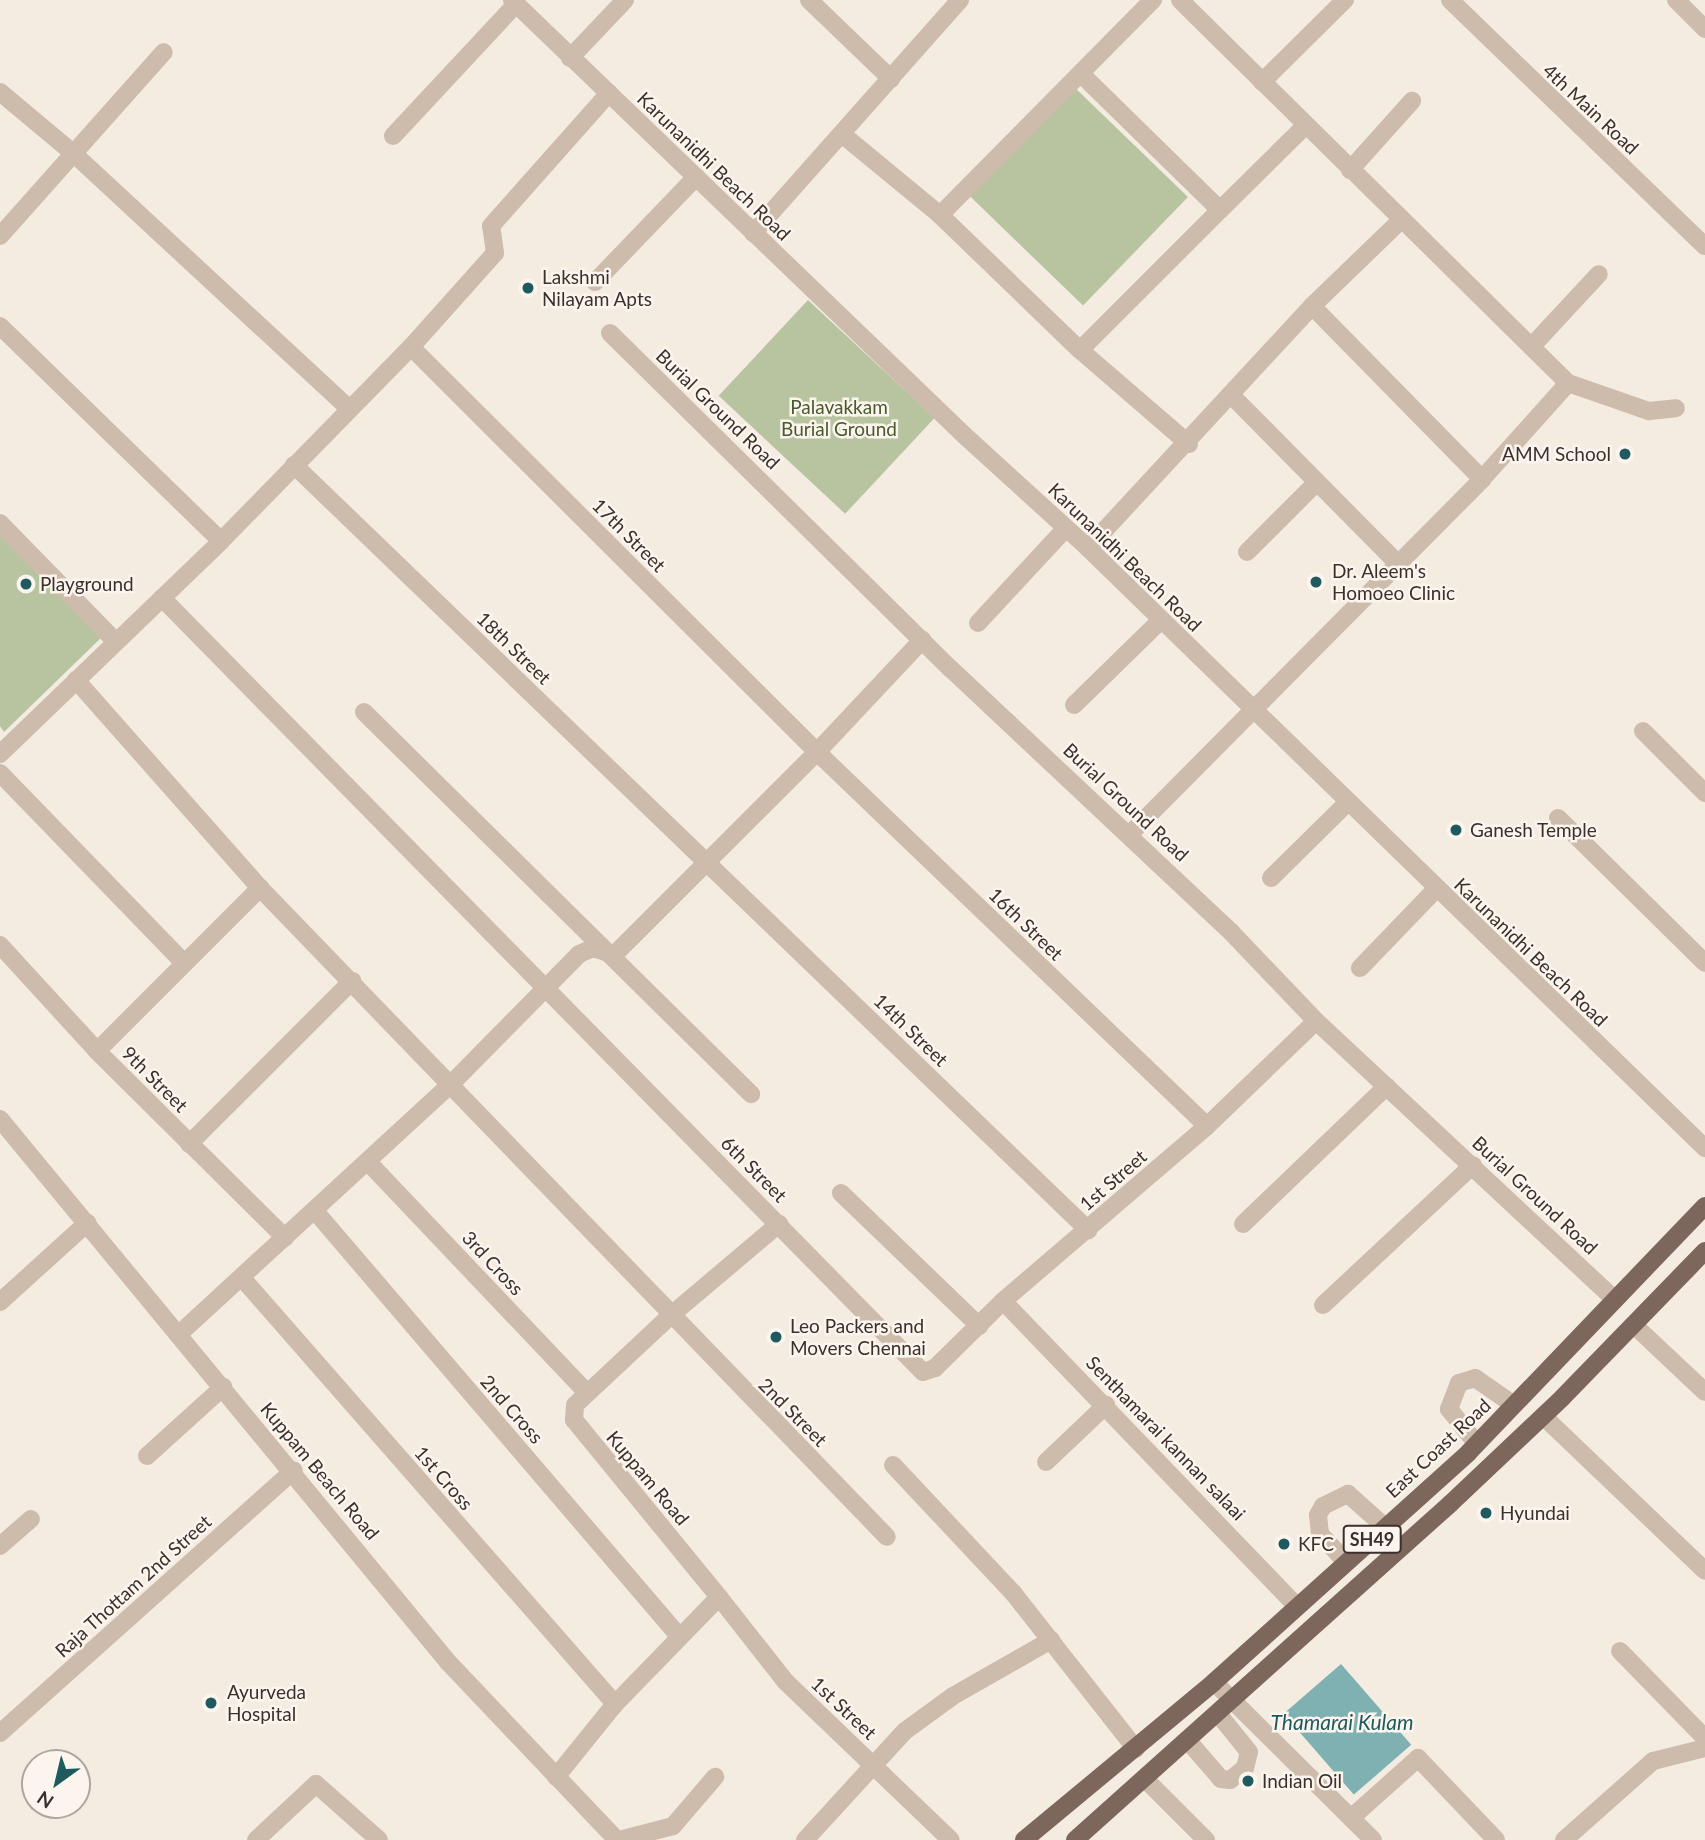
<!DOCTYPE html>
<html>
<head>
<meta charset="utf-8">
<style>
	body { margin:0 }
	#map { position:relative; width:1705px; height:1840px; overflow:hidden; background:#f4ebe1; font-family:Lato,sans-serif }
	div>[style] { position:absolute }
	.green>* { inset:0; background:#b8c4a0; transform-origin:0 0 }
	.water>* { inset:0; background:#7fb0b2; transform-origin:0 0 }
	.minor>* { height:18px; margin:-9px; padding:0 9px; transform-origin:9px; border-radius:9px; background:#cdbbac }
	.major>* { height:18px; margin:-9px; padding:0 9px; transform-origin:9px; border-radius:9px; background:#7d675c }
	.dots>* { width:19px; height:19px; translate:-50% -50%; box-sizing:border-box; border:4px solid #fbf5ee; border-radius:50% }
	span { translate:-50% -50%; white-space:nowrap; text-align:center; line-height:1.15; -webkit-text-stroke:5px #fbf5ee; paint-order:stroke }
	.shield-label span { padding:2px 5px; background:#fbf5ee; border:2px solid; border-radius:5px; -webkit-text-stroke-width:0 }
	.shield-label { font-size:18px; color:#3b302b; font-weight:700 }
	.street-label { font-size:19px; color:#3b302b }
	.poi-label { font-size:19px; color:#3b302b }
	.left { translate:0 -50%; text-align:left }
	.right { translate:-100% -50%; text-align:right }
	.park-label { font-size:19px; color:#4a5a2e }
	.water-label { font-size:21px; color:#1f5a5e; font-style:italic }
	.north { position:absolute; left:21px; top:1749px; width:70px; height:70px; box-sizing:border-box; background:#fbf5ee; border:2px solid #aea6a0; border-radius:50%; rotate:214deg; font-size:19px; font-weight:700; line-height:28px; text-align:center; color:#3b302b }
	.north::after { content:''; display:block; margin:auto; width:24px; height:32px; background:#1f5a5e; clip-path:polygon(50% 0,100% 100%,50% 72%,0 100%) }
</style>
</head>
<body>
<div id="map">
	<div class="green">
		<i style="left:1070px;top:83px;width:164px;height:151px;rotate:44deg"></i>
		<i style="left:808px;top:300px;width:173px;height:131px;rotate:43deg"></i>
		<i style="clip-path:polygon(0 532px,104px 635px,4px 732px,0 726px)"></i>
	</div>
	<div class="water">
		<i style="left:1341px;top:1664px;width:107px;height:76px;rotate:49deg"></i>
	</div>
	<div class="minor">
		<i style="left:512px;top:0;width:627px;rotate:43.9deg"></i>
		<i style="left:964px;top:435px;width:168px;rotate:42.3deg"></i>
		<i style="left:1088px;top:548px;width:861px;rotate:44.2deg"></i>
		<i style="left:809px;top:0;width:114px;rotate:43.9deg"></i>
		<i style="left:1180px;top:0;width:545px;rotate:44.63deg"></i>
		<i style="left:1568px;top:383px;width:86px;rotate:19.1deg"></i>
		<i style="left:1649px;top:411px;width:27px;rotate:-6deg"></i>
		<i style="left:1450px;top:0;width:354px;rotate:44deg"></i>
		<i style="left:1676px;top:0;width:41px;rotate:45deg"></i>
		<i style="left:570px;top:58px;width:80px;rotate:-46.5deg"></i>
		<i style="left:1262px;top:82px;width:117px;rotate:-44.7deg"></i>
		<i style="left:0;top:92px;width:95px;rotate:39.9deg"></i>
		<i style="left:73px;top:153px;width:376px;rotate:42.8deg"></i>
		<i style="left:843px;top:135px;width:126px;rotate:39.5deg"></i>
		<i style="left:940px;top:215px;width:194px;rotate:44deg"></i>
		<i style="left:1080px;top:350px;width:144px;rotate:40.8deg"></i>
		<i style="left:393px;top:136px;width:180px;rotate:-47deg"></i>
		<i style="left:1350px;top:170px;width:93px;rotate:-48.1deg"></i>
		<i style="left:1220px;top:210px;width:120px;rotate:-44.7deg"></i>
		<i style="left:940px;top:215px;width:303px;rotate:-45.3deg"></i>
		<i style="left:753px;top:233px;width:312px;rotate:-48.4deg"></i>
		<i style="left:0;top:236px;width:246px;rotate:-48.3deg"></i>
		<i style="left:595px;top:282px;width:146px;rotate:-46.1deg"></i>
		<i style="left:1312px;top:306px;width:243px;rotate:45.5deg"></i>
		<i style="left:0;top:326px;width:308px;rotate:44.2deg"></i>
		<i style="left:610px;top:333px;width:479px;rotate:44.6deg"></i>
		<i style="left:951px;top:669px;width:384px;rotate:43.2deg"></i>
		<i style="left:1231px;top:932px;width:123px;rotate:46.3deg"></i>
		<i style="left:1316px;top:1021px;width:409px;rotate:43deg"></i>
		<i style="left:1532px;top:346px;width:98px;rotate:-47.1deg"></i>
		<i style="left:411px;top:347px;width:573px;rotate:44.93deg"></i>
		<i style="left:817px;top:752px;width:540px;rotate:43.8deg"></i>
		<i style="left:1080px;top:350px;width:198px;rotate:-45deg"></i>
		<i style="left:1220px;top:210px;width:194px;rotate:-135.6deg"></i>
		<i style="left:1233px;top:397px;width:232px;rotate:45.3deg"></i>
		<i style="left:294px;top:465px;width:1103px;rotate:43.93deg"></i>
		<i style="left:0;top:523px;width:166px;rotate:45.7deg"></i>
		<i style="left:1088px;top:548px;width:330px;rotate:-47.2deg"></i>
		<i style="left:1312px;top:306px;width:124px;rotate:-44deg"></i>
		<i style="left:1247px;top:552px;width:99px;rotate:-45deg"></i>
		<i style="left:162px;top:598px;width:1085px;rotate:45.49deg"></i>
		<i style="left:923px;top:1372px;width:13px;rotate:-18deg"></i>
		<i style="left:935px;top:1368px;width:95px;rotate:-44.6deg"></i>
		<i style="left:1003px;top:1301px;width:269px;rotate:-40.6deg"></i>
		<i style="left:1207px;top:1126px;width:151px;rotate:-43.9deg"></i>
		<i style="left:978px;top:623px;width:129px;rotate:-47.2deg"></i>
		<i style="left:76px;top:680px;width:278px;rotate:48.5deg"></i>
		<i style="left:260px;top:888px;width:902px;rotate:45.99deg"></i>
		<i style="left:1074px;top:705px;width:122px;rotate:-44.3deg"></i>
		<i style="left:364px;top:712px;width:544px;rotate:44.63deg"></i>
		<i style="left:1643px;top:731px;width:88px;rotate:45deg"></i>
		<i style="left:0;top:754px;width:307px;rotate:-43.9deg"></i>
		<i style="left:221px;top:541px;width:272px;rotate:-45.6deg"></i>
		<i style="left:411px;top:347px;width:126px;rotate:-48.2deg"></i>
		<i style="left:495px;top:253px;width:27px;rotate:-98deg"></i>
		<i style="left:491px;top:226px;width:178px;rotate:-48.4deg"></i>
		<i style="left:0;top:773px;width:263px;rotate:45.9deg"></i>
		<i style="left:1558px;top:818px;width:206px;rotate:44.6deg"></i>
		<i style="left:1130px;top:834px;width:500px;rotate:-45.2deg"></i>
		<i style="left:1482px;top:479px;width:129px;rotate:-48.1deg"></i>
		<i style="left:1271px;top:878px;width:108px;rotate:-44.6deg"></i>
		<i style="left:0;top:945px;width:144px;rotate:47.5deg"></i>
		<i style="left:97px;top:1051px;width:265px;rotate:44.8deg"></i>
		<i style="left:1360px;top:968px;width:110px;rotate:-46.1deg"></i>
		<i style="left:97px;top:1051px;width:231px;rotate:-45deg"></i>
		<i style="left:0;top:1119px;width:704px;rotate:50.48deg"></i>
		<i style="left:448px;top:1662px;width:245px;rotate:46.5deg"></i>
		<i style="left:189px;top:1144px;width:231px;rotate:-45deg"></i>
		<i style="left:368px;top:1162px;width:318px;rotate:46.5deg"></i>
		<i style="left:841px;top:1193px;width:192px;rotate:43.9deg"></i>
		<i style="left:315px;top:1211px;width:558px;rotate:49.43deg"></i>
		<i style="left:1243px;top:1224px;width:199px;rotate:-43.8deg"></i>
		<i style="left:243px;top:1279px;width:565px;rotate:48.8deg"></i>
		<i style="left:1003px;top:1301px;width:424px;rotate:46.1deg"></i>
		<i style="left:0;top:1302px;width:118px;rotate:-42.2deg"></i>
		<i style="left:1323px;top:1305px;width:205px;rotate:-43deg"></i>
		<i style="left:1635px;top:1326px;width:96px;rotate:43.3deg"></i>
		<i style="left:178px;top:1335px;width:371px;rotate:-42.6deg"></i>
		<i style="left:451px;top:1084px;width:182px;rotate:-45.4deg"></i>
		<i style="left:579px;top:954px;width:15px;rotate:-23deg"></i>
		<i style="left:593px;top:948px;width:22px;rotate:18deg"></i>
		<i style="left:614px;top:955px;width:287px;rotate:-45deg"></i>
		<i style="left:817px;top:752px;width:154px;rotate:-46.8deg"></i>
		<i style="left:1543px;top:1416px;width:224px;rotate:43.7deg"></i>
		<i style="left:1477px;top:1444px;width:45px;rotate:-128.7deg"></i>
		<i style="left:1449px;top:1409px;width:28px;rotate:-69deg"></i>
		<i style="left:1459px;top:1383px;width:17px;rotate:-17deg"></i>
		<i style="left:1475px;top:1378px;width:47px;rotate:34.7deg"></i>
		<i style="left:147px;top:1456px;width:103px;rotate:-42.2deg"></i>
		<i style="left:1046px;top:1462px;width:83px;rotate:-43.5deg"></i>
		<i style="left:893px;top:1465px;width:177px;rotate:46.8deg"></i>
		<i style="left:1014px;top:1594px;width:197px;rotate:51.8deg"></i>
		<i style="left:0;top:1546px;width:41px;rotate:-41.1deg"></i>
		<i style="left:1346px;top:1562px;width:38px;rotate:-133deg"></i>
		<i style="left:1320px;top:1534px;width:19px;rotate:-96deg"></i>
		<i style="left:1318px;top:1515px;width:10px;rotate:-61deg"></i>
		<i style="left:1323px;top:1506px;width:28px;rotate:-26deg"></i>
		<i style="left:1348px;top:1494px;width:50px;rotate:41.7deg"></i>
		<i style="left:719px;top:1597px;width:108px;rotate:51.8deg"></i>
		<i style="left:786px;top:1682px;width:228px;rotate:43.8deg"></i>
		<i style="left:1620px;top:1651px;width:122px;rotate:45.7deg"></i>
		<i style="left:1214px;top:1682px;width:224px;rotate:44.8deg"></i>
		<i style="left:0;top:1733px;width:394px;rotate:-41.8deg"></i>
		<i style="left:1189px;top:1742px;width:49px;rotate:49.1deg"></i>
		<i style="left:1221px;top:1779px;width:9px;rotate:6deg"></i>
		<i style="left:1230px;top:1780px;width:19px;rotate:-39deg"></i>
		<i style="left:1245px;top:1768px;width:16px;rotate:-76deg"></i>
		<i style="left:1249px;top:1752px;width:48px;rotate:-129deg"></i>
		<i style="left:556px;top:1777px;width:94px;rotate:-51.1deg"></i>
		<i style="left:615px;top:1704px;width:149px;rotate:-45.8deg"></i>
		<i style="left:719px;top:1597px;width:229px;rotate:-129.3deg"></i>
		<i style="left:574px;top:1420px;width:15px;rotate:-86deg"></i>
		<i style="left:575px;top:1405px;width:130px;rotate:-43.1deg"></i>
		<i style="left:670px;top:1316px;width:143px;rotate:-40.2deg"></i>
		<i style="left:1146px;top:1780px;width:85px;rotate:45deg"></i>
		<i style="left:1351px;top:1818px;width:90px;rotate:-41.8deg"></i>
		<i style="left:1418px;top:1758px;width:113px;rotate:46.4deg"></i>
		<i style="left:256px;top:1840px;width:82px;rotate:-43deg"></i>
		<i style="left:316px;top:1784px;width:84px;rotate:41.6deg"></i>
		<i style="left:619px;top:1840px;width:56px;rotate:-14.5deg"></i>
		<i style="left:673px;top:1826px;width:65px;rotate:-49.4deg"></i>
		<i style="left:805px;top:1840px;width:148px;rotate:-47.5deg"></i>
		<i style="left:905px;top:1731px;width:59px;rotate:-36.1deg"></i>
		<i style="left:953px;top:1696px;width:113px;rotate:-29.7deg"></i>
		<i style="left:1564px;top:1840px;width:119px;rotate:-41.6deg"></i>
		<i style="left:1653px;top:1761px;width:54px;rotate:-14deg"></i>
	</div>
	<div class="major">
		<i style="left:1024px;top:1840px;width:247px;rotate:-39.7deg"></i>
		<i style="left:1214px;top:1682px;width:343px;rotate:-42deg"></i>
		<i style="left:1469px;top:1452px;width:341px;rotate:-46.2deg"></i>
		<i style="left:1075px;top:1840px;width:504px;rotate:-41.86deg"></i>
		<i style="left:1450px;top:1504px;width:154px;rotate:-43.4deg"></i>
		<i style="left:1562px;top:1398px;width:205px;rotate:-45.8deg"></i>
	</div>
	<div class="dots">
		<i style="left:528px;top:288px;background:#1f5a5e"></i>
		<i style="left:1625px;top:454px;background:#1f5a5e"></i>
		<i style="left:1316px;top:582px;background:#1f5a5e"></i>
		<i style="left:26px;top:584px;background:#1f5a5e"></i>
		<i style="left:1456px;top:830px;background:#1f5a5e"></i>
		<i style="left:776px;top:1337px;background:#1f5a5e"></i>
		<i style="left:1486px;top:1513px;background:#1f5a5e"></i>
		<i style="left:1284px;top:1544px;background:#1f5a5e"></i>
		<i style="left:211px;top:1703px;background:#1f5a5e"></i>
		<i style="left:1248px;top:1781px;background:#1f5a5e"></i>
	</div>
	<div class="shield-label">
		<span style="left:1372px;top:1539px">SH49</span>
	</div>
	<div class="street-label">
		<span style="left:1591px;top:109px;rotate:43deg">4th Main Road</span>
		<span style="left:714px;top:166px;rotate:44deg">Karunanidhi Beach Road</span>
		<span style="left:718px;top:409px;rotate:44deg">Burial Ground Road</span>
		<span style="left:629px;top:535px;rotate:45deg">17th Street</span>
		<span style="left:1125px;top:557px;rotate:44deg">Karunanidhi Beach Road</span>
		<span style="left:514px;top:648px;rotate:44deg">18th Street</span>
		<span style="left:1126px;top:802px;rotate:43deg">Burial Ground Road</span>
		<span style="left:1026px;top:924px;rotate:44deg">16th Street</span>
		<span style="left:1531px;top:952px;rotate:44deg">Karunanidhi Beach Road</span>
		<span style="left:911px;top:1030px;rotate:44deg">14th Street</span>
		<span style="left:155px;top:1079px;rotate:45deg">9th Street</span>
		<span style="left:754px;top:1169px;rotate:45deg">6th Street</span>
		<span style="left:1113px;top:1180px;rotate:-41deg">1st Street</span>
		<span style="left:1535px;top:1195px;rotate:43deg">Burial Ground Road</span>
		<span style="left:493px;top:1263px;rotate:47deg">3rd Cross</span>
		<span style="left:512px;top:1409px;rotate:49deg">2nd Cross</span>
		<span style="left:793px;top:1412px;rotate:45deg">2nd Street</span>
		<span style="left:1166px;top:1438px;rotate:46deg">Senthamarai kannan salaai</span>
		<span style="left:1438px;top:1448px;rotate:-43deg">East Coast Road</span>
		<span style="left:320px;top:1471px;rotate:50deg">Kuppam Beach Road</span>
		<span style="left:444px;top:1478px;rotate:49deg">1st Cross</span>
		<span style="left:648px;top:1478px;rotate:50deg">Kuppam Road</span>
		<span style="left:133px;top:1586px;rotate:-42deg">Raja Thottam 2nd Street</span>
		<span style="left:844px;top:1708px;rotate:43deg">1st Street</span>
	</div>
	<div class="poi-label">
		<span class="left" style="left:542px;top:288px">Lakshmi<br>Nilayam Apts</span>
		<span class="right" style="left:1611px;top:454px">AMM School</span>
		<span class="left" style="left:1332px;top:582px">Dr. Aleem's<br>Homoeo Clinic</span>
		<span class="left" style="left:40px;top:584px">Playground</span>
		<span class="left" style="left:1470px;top:830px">Ganesh Temple</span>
		<span class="left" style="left:790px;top:1337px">Leo Packers and<br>Movers Chennai</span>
		<span class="left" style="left:1500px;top:1513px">Hyundai</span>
		<span class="left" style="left:1298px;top:1544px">KFC</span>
		<span class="left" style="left:227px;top:1703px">Ayurveda<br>Hospital</span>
		<span class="left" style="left:1262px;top:1781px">Indian Oil</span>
	</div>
	<div class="park-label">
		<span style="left:839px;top:418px">Palavakkam<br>Burial Ground</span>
	</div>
	<div class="water-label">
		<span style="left:1342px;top:1722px">Thamarai Kulam</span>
	</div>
	<div class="north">N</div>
</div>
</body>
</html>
